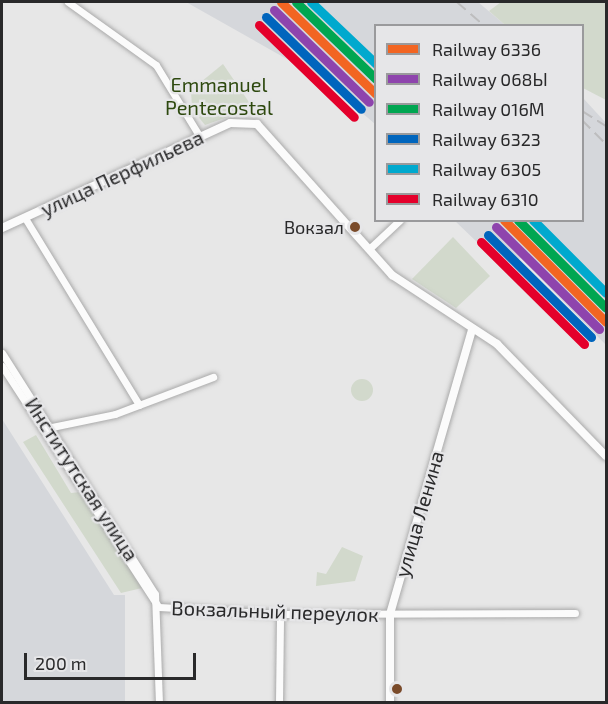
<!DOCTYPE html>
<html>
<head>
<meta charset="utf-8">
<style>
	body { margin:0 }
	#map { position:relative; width:608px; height:704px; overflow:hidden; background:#e7e7e7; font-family:"Exo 2",sans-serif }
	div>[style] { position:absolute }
	.built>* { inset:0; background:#d5d7db }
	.green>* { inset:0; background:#d2d9cc }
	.round { border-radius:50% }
	.roads { filter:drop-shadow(0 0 2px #aaa) drop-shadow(0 0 2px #aaa) }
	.minor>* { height:7px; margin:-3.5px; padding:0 3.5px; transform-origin:3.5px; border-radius:3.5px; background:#fbfbfb }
	.major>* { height:8px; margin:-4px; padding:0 4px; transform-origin:4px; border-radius:4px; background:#fbfbfb }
	.rail>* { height:1.5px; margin-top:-0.75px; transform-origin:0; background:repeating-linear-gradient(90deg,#bdbdbe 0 12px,transparent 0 18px) }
	.rail-1>* { height:9px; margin:-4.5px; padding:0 4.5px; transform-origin:4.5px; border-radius:4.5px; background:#f26522 }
	.rail-2>* { height:9px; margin:-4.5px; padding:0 4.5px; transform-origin:4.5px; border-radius:4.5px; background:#8e44ad }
	.rail-3>* { height:9px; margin:-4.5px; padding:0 4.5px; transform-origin:4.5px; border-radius:4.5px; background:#00a651 }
	.rail-4>* { height:9px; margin:-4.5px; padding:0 4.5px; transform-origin:4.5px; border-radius:4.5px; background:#0065bd }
	.rail-5>* { height:9px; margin:-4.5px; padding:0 4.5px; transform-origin:4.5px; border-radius:4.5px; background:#00a9ce }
	.rail-6>* { height:9px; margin:-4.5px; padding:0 4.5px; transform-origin:4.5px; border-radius:4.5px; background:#e4002b }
	.dots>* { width:16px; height:16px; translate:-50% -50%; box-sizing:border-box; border:3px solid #e6e6e8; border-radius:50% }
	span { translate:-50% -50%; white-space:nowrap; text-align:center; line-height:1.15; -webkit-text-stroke:4.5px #e6e6e8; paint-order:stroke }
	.bus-label { font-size:18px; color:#29292a }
	.right { translate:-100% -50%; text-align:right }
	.park-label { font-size:20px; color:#2e490f }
	.street-label { font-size:20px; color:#29292a }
	.frame { position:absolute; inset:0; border:3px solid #29292a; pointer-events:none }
	.legend { position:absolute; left:374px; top:24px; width:210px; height:198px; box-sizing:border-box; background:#e6e6e8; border:2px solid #9a9a9c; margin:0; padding:8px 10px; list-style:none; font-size:18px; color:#29292a }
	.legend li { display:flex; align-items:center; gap:12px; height:30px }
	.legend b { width:30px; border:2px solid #9a9a9c }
	.scale { position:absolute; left:24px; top:653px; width:172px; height:27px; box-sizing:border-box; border:3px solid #29292a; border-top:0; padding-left:8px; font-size:18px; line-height:21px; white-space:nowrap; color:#29292a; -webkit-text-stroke:4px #e6e6e8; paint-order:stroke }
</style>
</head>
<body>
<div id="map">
	<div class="built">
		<i style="clip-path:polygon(186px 2px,478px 2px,505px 25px,376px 26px,375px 124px,324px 80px)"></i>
		<i style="clip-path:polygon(583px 98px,606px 123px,606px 345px,521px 258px,501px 265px,455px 221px,582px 220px)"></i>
		<i style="clip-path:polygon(2px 419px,114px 595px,125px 595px,125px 702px,2px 702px)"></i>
	</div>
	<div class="green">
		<i style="clip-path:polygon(501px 2px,606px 2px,606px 100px,583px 88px,582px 26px,505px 25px,489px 11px)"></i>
		<i style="clip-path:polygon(223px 64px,253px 108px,205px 125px,192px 109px,191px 90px)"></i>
		<i style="clip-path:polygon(453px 237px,490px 276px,456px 308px,412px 279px)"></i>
		<i class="round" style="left:351px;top:379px;width:22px;height:22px"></i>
		<i style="clip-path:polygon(36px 435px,71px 493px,80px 492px,142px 588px,121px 593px,23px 442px)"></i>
		<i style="clip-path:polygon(342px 547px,363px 556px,355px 581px,316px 586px,317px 572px,326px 574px)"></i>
	</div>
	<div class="roads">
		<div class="minor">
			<i style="left:68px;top:2px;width:108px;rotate:35.6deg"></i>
			<i style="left:156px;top:65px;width:84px;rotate:58.6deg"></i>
			<i style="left:25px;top:218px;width:219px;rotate:58.6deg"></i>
			<i style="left:369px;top:249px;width:42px;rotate:-43.1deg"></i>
			<i style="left:2px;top:353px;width:285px;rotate:57.6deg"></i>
			<i style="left:155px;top:594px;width:108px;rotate:87.9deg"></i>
			<i style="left:2px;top:366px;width:285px;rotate:57deg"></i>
			<i style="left:47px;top:428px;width:69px;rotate:-11.6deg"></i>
			<i style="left:115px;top:414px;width:105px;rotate:-20.7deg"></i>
			<i style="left:159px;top:607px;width:121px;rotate:3.3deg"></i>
			<i style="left:280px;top:614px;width:295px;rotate:-0.2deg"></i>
			<i style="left:279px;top:702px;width:88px;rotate:-89.3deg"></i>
		</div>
		<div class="major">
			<i style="left:2px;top:228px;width:251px;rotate:-24.7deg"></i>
			<i style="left:230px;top:123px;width:27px;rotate:2deg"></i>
			<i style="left:257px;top:124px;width:203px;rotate:48.2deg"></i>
			<i style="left:392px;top:275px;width:126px;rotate:33.3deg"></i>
			<i style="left:497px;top:344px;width:156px;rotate:45.8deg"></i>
			<i style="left:390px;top:702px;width:88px;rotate:-90deg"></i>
			<i style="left:390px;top:614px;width:297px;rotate:-73.9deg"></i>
		</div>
	</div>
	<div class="rail">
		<i style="left:457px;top:2px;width:37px;rotate:41deg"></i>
		<i style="left:582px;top:111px;width:28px;rotate:32deg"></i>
		<i style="left:582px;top:120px;width:34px;rotate:45deg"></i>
	</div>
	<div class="rail-1">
		<i style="left:281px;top:2px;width:132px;rotate:44.1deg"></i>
		<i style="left:504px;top:220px;width:144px;rotate:45deg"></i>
	</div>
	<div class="rail-2">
		<i style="left:274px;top:10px;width:132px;rotate:44.1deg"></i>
		<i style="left:496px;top:227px;width:145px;rotate:44.7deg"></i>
	</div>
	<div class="rail-3">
		<i style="left:296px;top:2px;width:111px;rotate:43.9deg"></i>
		<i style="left:518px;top:220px;width:124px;rotate:45deg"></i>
	</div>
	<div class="rail-4">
		<i style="left:266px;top:17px;width:132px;rotate:44.1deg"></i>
		<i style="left:488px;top:235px;width:145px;rotate:44.7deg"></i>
	</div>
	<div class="rail-5">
		<i style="left:311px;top:2px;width:90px;rotate:43.6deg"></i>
		<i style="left:533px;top:220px;width:103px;rotate:45deg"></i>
	</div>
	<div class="rail-6">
		<i style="left:259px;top:25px;width:132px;rotate:44.1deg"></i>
		<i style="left:481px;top:242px;width:145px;rotate:44.7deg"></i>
	</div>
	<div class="dots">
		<i style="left:355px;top:227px;background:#7a4b2a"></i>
		<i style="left:397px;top:689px;background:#7a4b2a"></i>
	</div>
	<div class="bus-label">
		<span class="right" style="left:344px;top:227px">Вокзал</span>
	</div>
	<div class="park-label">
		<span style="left:219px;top:96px">Emmanuel<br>Pentecostal</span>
	</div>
	<div class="street-label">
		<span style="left:122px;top:173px;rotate:-25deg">улица Перфильева</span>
		<span style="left:82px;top:479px;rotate:57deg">Институтская улица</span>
		<span style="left:419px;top:514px;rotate:-74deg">улица Ленина</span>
		<span style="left:275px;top:611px;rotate:2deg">Вокзальный переулок</span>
	</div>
	<div class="frame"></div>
	<ul class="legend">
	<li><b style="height:8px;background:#f26522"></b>Railway 6336</li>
	<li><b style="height:8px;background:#8e44ad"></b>Railway 068Ы</li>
	<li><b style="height:8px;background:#00a651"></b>Railway 016М</li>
	<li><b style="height:8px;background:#0065bd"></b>Railway 6323</li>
	<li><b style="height:8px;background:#00a9ce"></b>Railway 6305</li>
	<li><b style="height:8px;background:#e4002b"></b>Railway 6310</li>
	</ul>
	<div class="scale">200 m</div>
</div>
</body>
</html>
